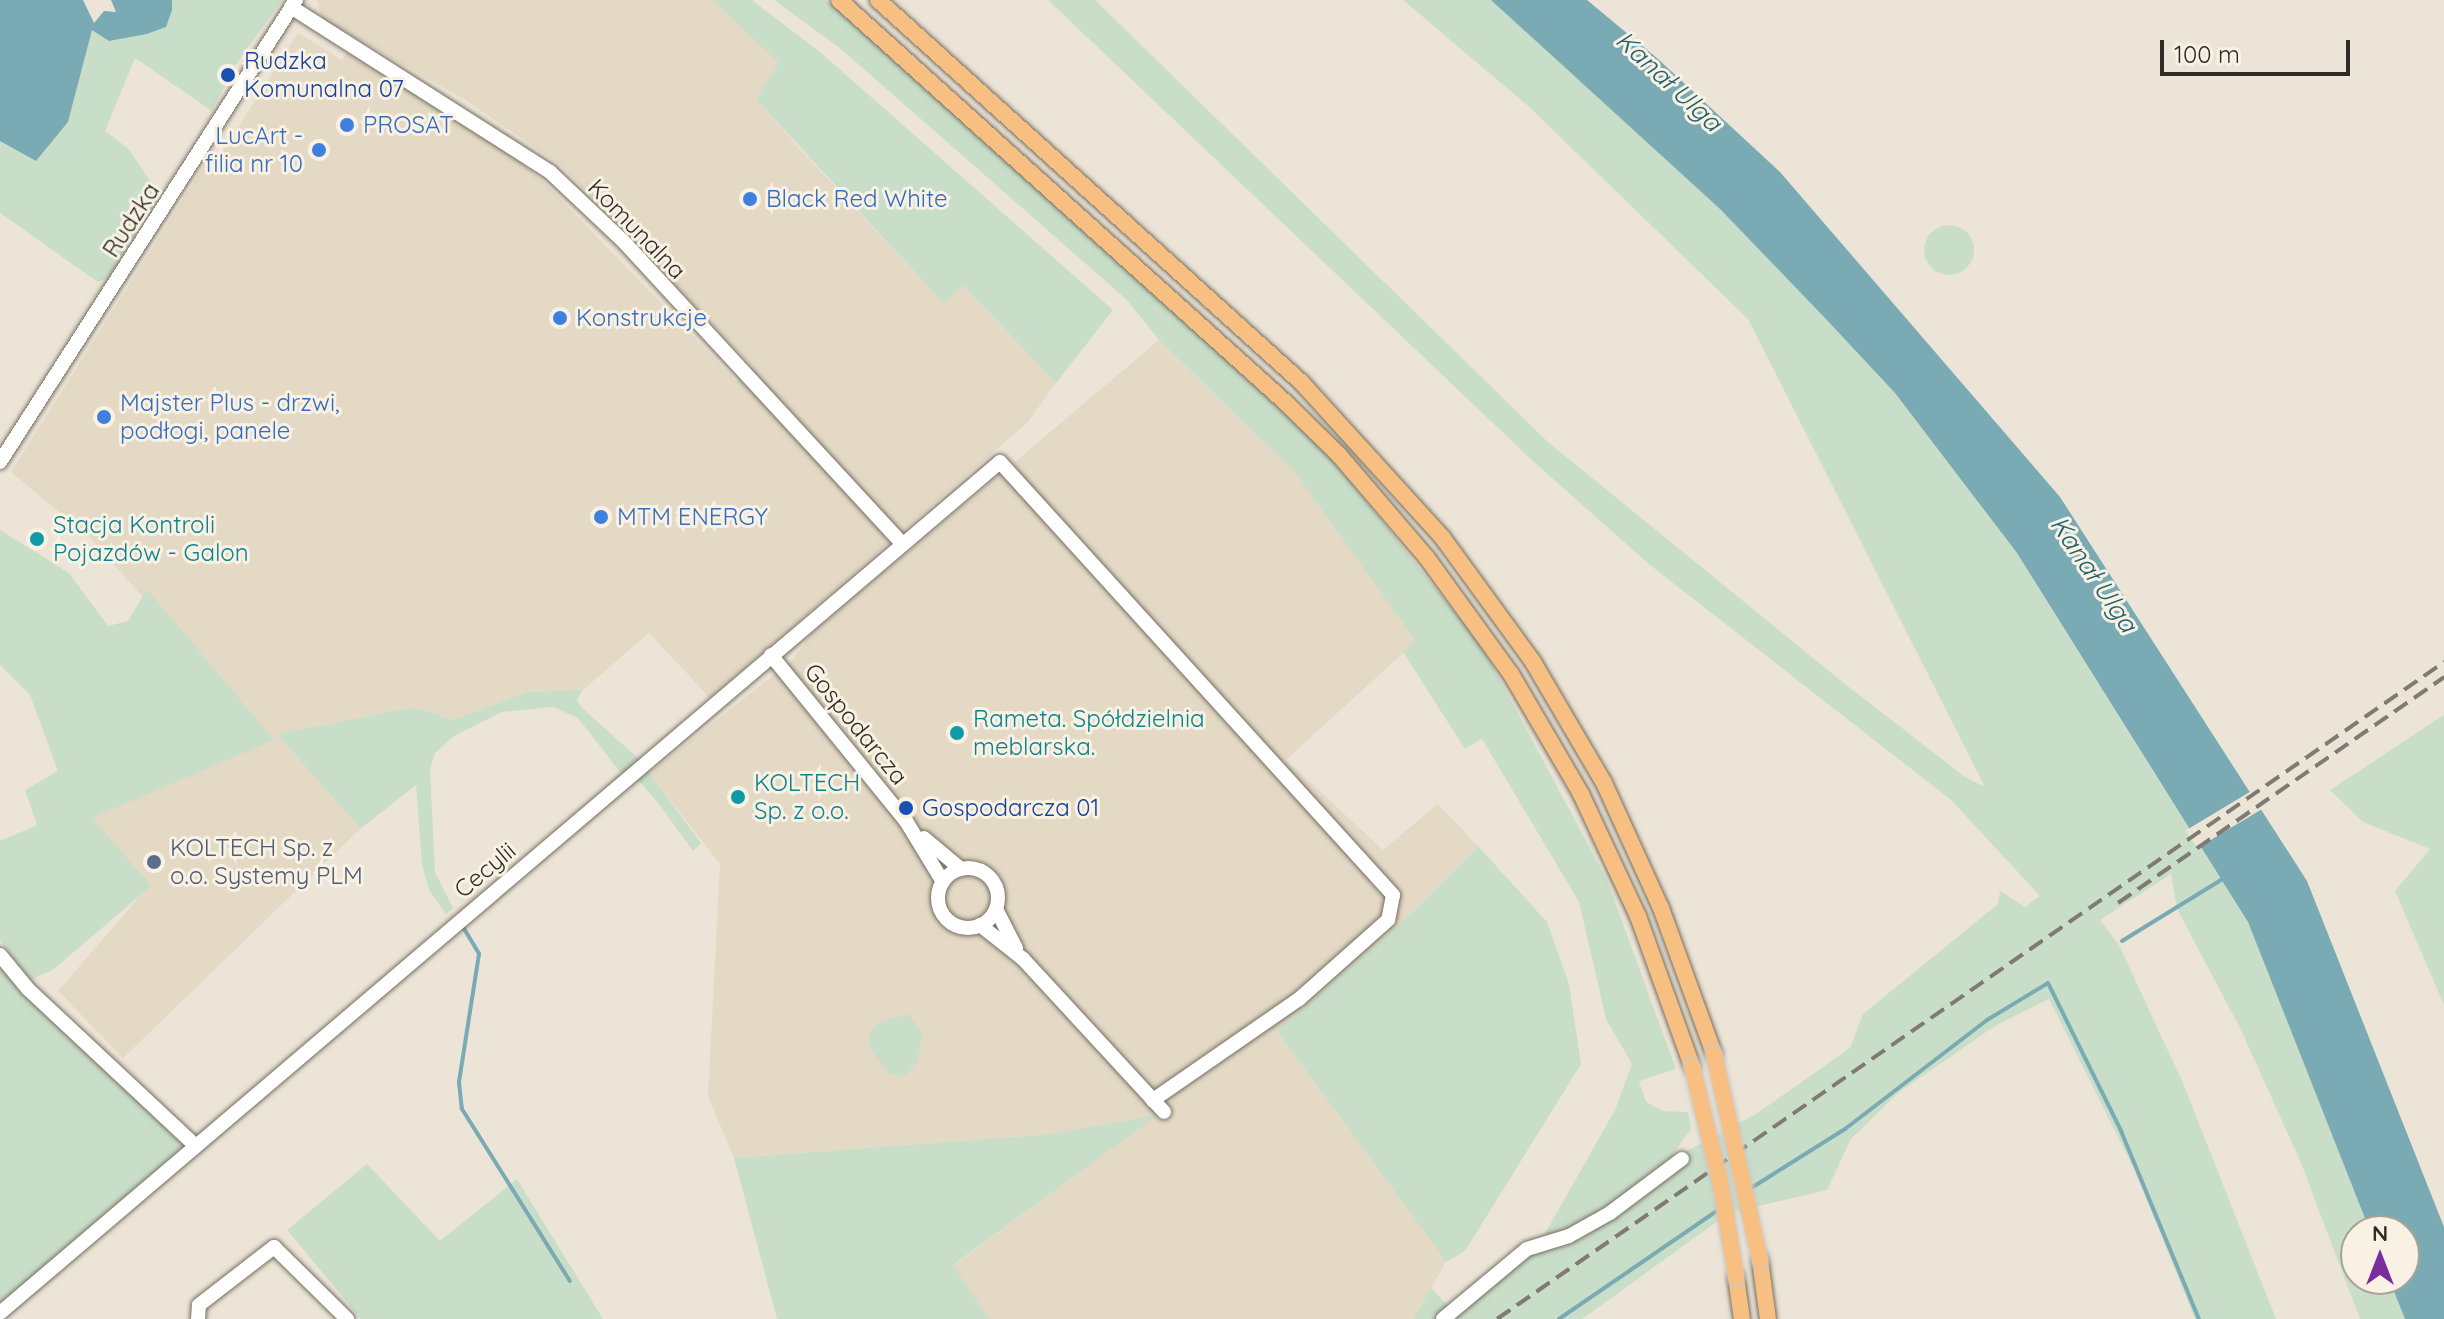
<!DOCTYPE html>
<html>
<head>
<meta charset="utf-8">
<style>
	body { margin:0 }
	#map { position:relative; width:2444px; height:1319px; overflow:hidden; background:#ece5d7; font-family:Quicksand,sans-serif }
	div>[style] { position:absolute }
	.built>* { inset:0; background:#e3d9c5 }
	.green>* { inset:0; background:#c9dec8 }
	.round { border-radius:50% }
	.water>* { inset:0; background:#7aaab4 }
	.pier>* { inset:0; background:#ece5d7; transform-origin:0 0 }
	.stream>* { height:4px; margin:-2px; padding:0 2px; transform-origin:2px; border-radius:2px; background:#7aaab4 }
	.roads { filter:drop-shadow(0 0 2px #756e62) drop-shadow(0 0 2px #756e62) }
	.minor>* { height:14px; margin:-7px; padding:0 7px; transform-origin:7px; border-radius:7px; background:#fff }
	.minor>.ring { margin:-7px; padding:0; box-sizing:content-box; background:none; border:14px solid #fff; border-radius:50% }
	.major>* { height:16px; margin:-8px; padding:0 8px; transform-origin:8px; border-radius:8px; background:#f7bf82 }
	.rail>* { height:4px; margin-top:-2px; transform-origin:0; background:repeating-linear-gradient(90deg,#807b72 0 16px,transparent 0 24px) }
	.bridges { filter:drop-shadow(0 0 2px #c9c8c7) drop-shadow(0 0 2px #c9c8c7) }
	.major-bridge>* { height:16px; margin:-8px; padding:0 8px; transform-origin:8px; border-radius:8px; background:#f7bf82 }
	.dots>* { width:22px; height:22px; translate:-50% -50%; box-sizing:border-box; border:4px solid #f9f2e4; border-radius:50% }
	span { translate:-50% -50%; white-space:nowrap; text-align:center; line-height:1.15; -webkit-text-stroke:6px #f9f2e4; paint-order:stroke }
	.transit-label { font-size:24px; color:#164399 }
	.left { translate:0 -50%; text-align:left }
	.shop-label { font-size:24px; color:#366cbe }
	.right { translate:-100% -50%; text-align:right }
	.street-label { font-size:24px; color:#2f2c27 }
	.culture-label { font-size:24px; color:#0d838f }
	.service-label { font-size:24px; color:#4e5e75 }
	.water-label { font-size:26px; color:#21616d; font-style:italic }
	.north { position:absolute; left:2340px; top:1215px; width:80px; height:80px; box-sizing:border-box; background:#f9f2e4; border:2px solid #a8a398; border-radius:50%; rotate:0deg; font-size:22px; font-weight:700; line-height:32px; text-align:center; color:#2f2c27 }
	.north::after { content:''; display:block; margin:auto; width:28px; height:36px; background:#7b2d9e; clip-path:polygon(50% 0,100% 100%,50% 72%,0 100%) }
	.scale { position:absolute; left:2160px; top:40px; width:190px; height:36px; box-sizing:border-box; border:4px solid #2f2c27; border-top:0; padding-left:10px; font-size:24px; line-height:28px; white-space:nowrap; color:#2f2c27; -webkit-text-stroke:6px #f9f2e4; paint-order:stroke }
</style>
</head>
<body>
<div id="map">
	<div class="built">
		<i style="clip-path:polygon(317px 0,713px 0,780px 63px,756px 99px,798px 147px,944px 304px,962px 284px,1056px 383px,1027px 423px,710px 698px,649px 633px,583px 690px,527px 692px,453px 720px,414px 707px,277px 734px,360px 829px,123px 1058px,58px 991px,147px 888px,82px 817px,269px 737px,88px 536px,11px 472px,209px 158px,220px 156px,298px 33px,342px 60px,348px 51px,504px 148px,545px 183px,736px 381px,753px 367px,562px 166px,464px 99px,322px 19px)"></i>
		<i style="clip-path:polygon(1159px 340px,1294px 471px,1416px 641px,1286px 760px,1383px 850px,1438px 804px,1478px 846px,1404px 920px,1277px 1031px,1446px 1262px,1413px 1319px,989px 1319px,953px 1266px,1156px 1116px,1051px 1134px,734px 1158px,708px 1096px,720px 864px,649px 773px,793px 660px,811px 634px)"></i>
	</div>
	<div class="green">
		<i style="clip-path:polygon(172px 0,282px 0,235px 66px,212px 111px,135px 58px,105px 131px,129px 149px,160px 197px,108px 278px,98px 282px,0 213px,0 141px,36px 161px,68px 122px,92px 29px,109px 41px,147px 34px,166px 27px)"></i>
		<i style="clip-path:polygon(713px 0,752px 0,820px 52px,1113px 310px,1056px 383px,963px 285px,944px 304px,756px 99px,779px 63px)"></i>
		<i style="clip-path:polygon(774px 0,825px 0,849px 18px,1220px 353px,1326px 451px,1483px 648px,1607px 880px,1676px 1069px,1639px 1081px,1646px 1102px,1663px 1111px,1688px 1112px,1691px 1129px,1668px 1161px,1756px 1114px,1850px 1048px,1863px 1014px,1998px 904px,2000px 891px,2025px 907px,2040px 896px,1951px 800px,1650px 565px,1535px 463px,1048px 0,1095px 0,1548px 442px,1840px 680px,1965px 777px,1985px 787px,1748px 319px,1527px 105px,1403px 0,1491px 0,1497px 4px,1720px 209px,1824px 317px,1895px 393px,2017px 553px,2248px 922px,2370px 1231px,2356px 1231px,2356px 1279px,2389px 1279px,2405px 1319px,2360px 1319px,2301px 1163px,2241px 1030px,2177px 909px,2171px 874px,2100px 920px,2119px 945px,2183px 1083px,2276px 1319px,2195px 1319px,2134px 1169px,2049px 999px,1995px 1026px,1898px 1093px,1851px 1139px,1827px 1190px,1729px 1213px,1582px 1319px,1413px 1319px,1431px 1288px,1449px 1307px,1564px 1232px,1544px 1235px,1615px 1110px,1632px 1064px,1606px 1019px,1579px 902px,1482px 739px,1465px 749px,1403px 652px,1415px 640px,1294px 471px,1159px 340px,1127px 300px,841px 49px)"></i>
		<i class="round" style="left:1924px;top:225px;width:50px;height:50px"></i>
		<i style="clip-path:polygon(0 530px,69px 573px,108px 626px,128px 621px,147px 589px,274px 740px,92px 818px,151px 886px,54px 969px,31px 980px,0 940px,0 841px,37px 825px,25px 790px,58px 771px,30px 695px,0 665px)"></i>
		<i style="clip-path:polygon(583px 690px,577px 699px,581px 707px,639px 759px,701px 843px,693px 851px,659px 804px,639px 781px,620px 772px,578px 718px,553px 707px,502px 712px,454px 736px,435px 753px,430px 769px,435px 872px,453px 908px,446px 914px,429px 890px,422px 865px,416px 785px,360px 829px,277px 734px,414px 707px,453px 720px,527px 692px)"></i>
		<i style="clip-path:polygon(2444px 715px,2444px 1005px,2395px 891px,2430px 849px,2363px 822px,2330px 790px)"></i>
		<i style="clip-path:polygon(1478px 846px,1547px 922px,1569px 984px,1581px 1064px,1465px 1251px,1446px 1262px,1277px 1031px,1404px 920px)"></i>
		<i style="clip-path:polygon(0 969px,184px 1146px,0 1304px)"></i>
		<i style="clip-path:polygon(909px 1014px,922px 1033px,918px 1061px,905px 1076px,890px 1074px,870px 1049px,869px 1035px,879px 1022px)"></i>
		<i style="clip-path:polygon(1158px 1115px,953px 1265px,989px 1319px,777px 1319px,734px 1158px,1051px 1134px)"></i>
		<i style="clip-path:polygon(367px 1164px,440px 1241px,517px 1179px,603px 1319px,361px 1319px,287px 1230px)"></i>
	</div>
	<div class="water">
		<i style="clip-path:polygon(0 0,83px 0,94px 23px,104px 11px,116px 12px,111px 0,172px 0,172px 10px,166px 27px,147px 34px,109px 41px,92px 30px,68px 122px,36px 161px,0 141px)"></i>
		<i style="clip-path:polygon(1491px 0,1587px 0,1658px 59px,1780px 172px,2060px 497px,2307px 881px,2444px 1227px,2444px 1319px,2405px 1319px,2389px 1279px,2404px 1279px,2404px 1231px,2370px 1231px,2248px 922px,2017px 553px,1895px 393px,1824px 317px,1720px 209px)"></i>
	</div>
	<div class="pier">
		<i style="left:2253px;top:790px;width:21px;height:78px;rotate:59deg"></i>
	</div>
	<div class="stream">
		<i style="left:463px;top:927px;width:31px;rotate:59deg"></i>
		<i style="left:479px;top:954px;width:130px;rotate:98.9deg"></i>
		<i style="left:459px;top:1082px;width:27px;rotate:84deg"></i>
		<i style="left:462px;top:1109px;width:203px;rotate:57.9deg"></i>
		<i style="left:2122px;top:941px;width:122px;rotate:-31.6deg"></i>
		<i style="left:1748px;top:1190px;width:115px;rotate:-32.2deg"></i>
		<i style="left:1845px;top:1129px;width:179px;rotate:-37.5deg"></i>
		<i style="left:1987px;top:1020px;width:71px;rotate:-31.2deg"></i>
		<i style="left:2048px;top:983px;width:165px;rotate:63.7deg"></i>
		<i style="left:2121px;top:1131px;width:204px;rotate:67.5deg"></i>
		<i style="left:1559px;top:1319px;width:196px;rotate:-34.4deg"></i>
	</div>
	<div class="roads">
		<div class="minor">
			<i style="left:291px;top:7px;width:307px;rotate:32.5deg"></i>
			<i style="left:550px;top:172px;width:100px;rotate:43.4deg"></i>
			<i style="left:623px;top:241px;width:410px;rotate:47.3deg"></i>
			<i style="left:0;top:462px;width:549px;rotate:-57.35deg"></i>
			<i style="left:771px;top:655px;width:214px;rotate:50.9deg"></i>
			<i style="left:906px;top:821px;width:71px;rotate:58.8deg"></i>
			<i style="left:924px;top:838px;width:48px;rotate:40deg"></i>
			<i class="ring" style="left:938px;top:868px;width:46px;height:46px"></i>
			<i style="left:996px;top:909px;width:44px;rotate:62.9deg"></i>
			<i style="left:980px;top:925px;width:55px;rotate:38.3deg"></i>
			<i style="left:1023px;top:959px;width:208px;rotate:47.3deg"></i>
			<i style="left:0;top:955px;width:44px;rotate:50.5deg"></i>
			<i style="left:28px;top:989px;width:230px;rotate:43.1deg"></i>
			<i style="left:0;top:1313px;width:1313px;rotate:-40.4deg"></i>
			<i style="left:1000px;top:462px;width:585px;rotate:47.77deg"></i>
			<i style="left:1393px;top:895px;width:25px;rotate:101deg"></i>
			<i style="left:1388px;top:920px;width:119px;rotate:138.4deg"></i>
			<i style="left:1299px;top:999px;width:178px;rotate:145.3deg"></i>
			<i style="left:198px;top:1319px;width:14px;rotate:-86deg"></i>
			<i style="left:199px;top:1305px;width:95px;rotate:-37.7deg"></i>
			<i style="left:274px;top:1247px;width:103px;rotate:44.6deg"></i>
			<i style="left:1443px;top:1319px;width:109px;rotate:-39.8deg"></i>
			<i style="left:1527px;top:1249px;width:44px;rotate:-17.2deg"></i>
			<i style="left:1569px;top:1236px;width:47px;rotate:-29.3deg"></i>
			<i style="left:1610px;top:1213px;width:90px;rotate:-36.9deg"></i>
		</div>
		<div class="major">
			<i style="left:839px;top:0;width:600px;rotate:42.03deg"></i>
			<i style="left:1285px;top:402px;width:76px;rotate:44.5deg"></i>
			<i style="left:1339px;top:455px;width:135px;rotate:49.5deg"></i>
			<i style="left:1427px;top:558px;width:143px;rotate:54.1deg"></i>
			<i style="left:1511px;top:674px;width:139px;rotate:59.7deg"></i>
			<i style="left:1581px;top:794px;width:135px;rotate:65deg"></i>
			<i style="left:1638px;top:916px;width:159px;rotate:70.2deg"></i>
			<i style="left:878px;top:0;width:571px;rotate:42.09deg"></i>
			<i style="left:1302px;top:383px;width:208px;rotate:47.7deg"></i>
			<i style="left:1442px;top:537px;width:155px;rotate:53.9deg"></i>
			<i style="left:1533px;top:662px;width:140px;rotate:59.6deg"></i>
			<i style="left:1604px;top:783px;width:137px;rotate:65.5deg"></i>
			<i style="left:1661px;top:908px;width:155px;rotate:70deg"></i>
			<i style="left:1760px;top:1260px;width:60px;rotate:82.3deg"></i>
			<i style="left:1736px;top:1277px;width:42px;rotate:81.9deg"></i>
		</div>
	</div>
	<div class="rail">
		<i style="left:2118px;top:903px;width:397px;rotate:-34.7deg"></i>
		<i style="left:1497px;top:1319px;width:1153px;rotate:-34.75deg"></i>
	</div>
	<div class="bridges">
		<div class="major-bridge">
			<i style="left:1714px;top:1054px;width:211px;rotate:77.4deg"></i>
			<i style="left:1692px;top:1066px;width:123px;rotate:76.4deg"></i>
			<i style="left:1721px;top:1186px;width:92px;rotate:80.6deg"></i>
		</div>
	</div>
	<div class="dots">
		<i style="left:228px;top:75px;background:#1a4fb4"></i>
		<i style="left:347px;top:125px;background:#3f7fe0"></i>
		<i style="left:319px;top:150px;background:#3f7fe0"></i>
		<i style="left:750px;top:199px;background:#3f7fe0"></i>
		<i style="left:560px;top:318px;background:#3f7fe0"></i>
		<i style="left:104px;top:417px;background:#3f7fe0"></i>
		<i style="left:601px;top:517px;background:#3f7fe0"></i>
		<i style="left:37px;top:539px;background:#0f9aa8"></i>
		<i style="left:957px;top:733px;background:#0f9aa8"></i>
		<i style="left:738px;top:797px;background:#0f9aa8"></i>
		<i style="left:906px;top:808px;background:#1a4fb4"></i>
		<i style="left:154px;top:862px;background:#5c6f8a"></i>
	</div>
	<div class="transit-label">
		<span class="left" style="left:244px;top:75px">Rudzka<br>Komunalna 07</span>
		<span class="left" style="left:922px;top:808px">Gospodarcza 01</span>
	</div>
	<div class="shop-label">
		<span class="left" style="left:363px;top:125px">PROSAT</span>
		<span class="right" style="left:303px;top:150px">LucArt -<br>filia nr 10</span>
		<span class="left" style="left:766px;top:199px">Black Red White</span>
		<span class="left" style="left:576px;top:318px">Konstrukcje</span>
		<span class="left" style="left:120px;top:417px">Majster Plus - drzwi,<br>podłogi, panele</span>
		<span class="left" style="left:617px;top:517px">MTM ENERGY</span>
	</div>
	<div class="street-label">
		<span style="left:131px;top:220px;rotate:-57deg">Rudzka</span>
		<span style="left:637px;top:229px;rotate:46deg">Komunalna</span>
		<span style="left:856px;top:724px;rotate:51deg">Gospodarcza</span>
		<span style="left:485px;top:870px;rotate:-40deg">Cecylii</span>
	</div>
	<div class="culture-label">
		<span class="left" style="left:53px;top:539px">Stacja Kontroli<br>Pojazdów - Galon</span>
		<span class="left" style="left:973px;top:733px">Rameta. Spółdzielnia<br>meblarska.</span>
		<span class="left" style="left:754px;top:797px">KOLTECH<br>Sp. z o.o.</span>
	</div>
	<div class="service-label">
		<span class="left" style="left:170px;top:862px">KOLTECH Sp. z<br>o.o. Systemy PLM</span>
	</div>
	<div class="water-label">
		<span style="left:1669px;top:81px;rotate:43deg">Kanał Ulga</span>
		<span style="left:2094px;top:574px;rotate:56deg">Kanał Ulga</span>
	</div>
	<div class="north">N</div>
	<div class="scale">100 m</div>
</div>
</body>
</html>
